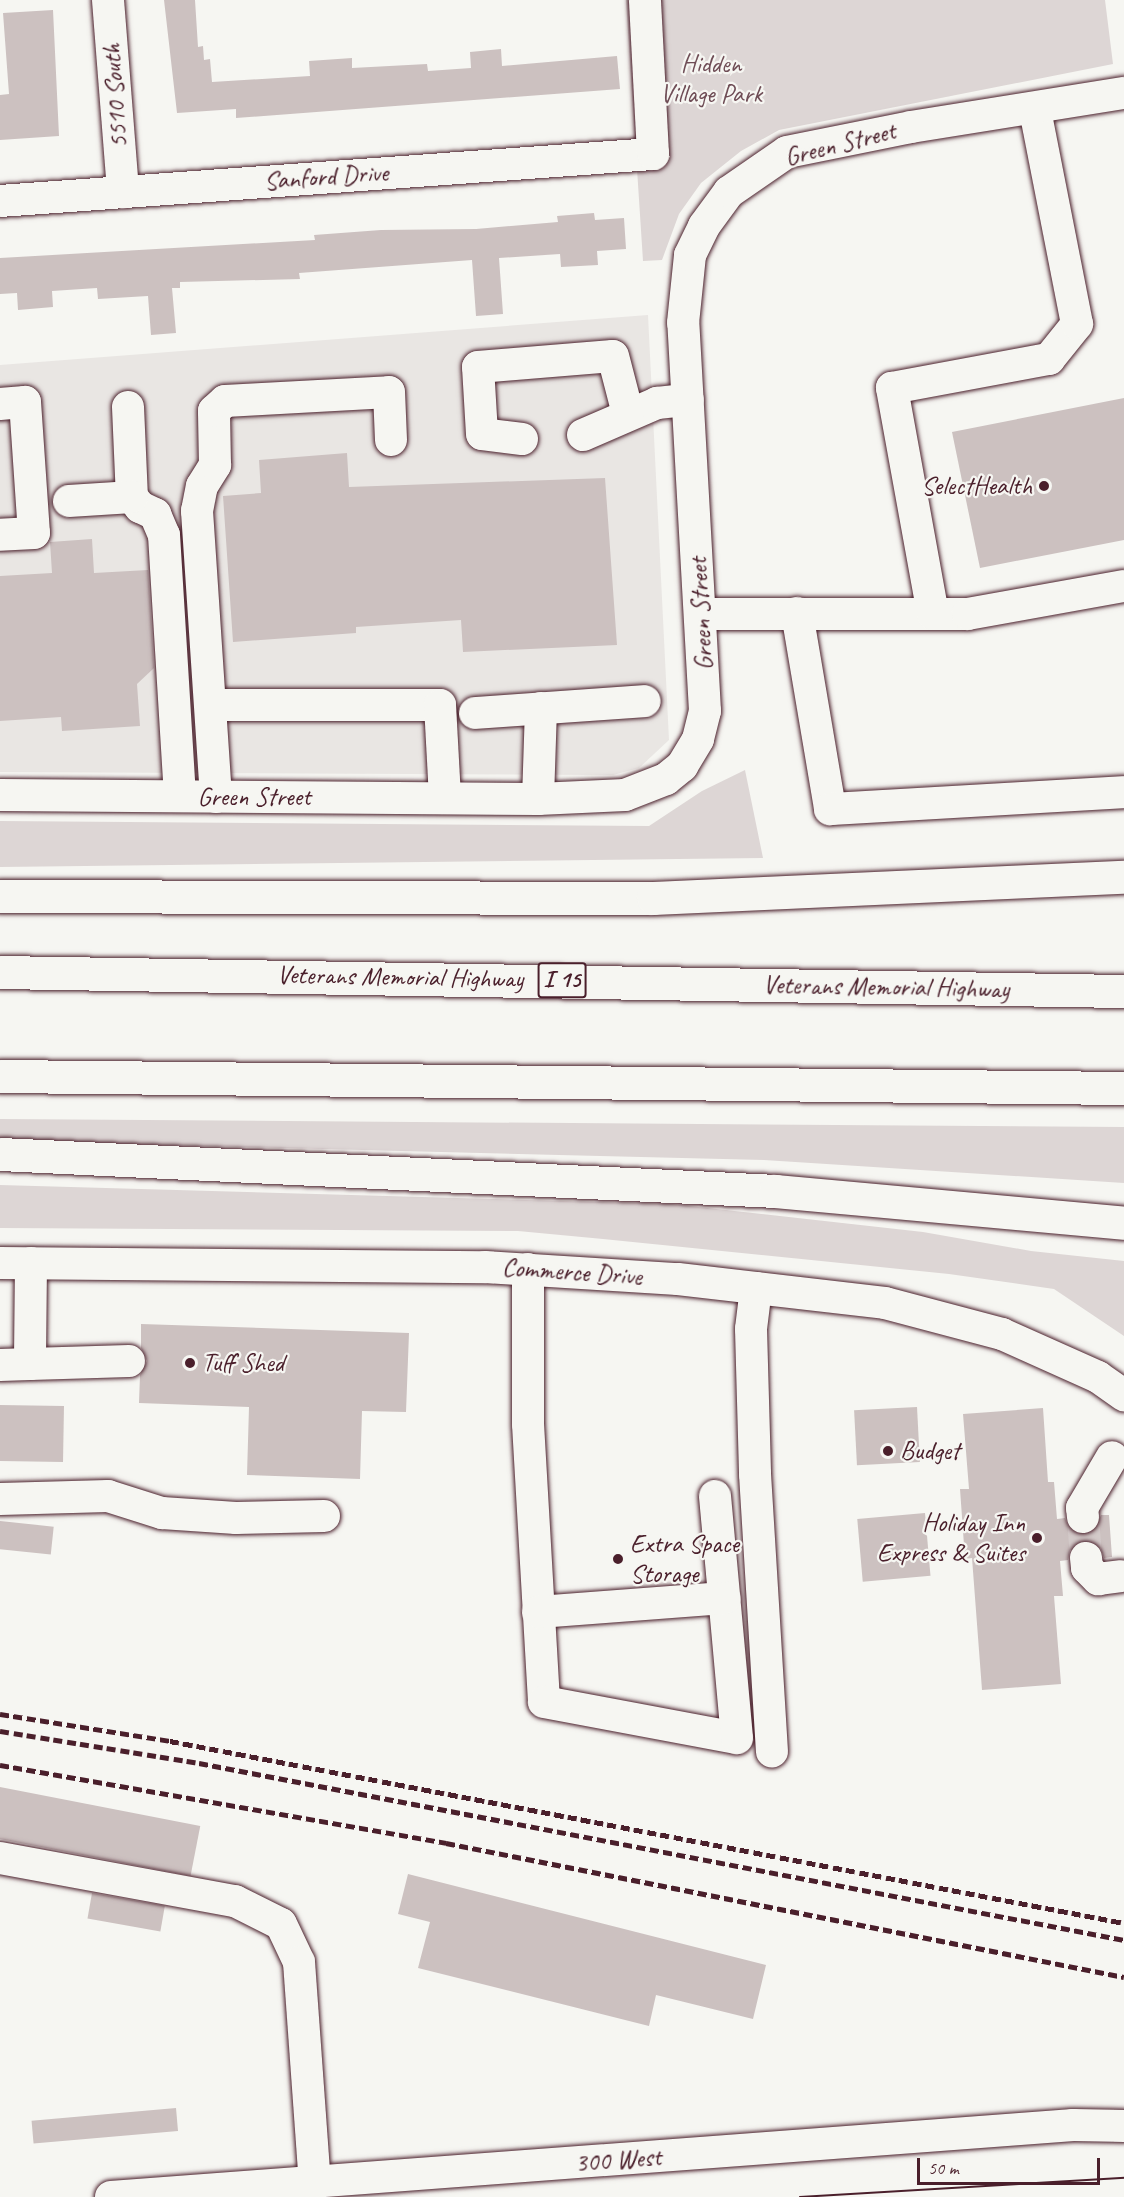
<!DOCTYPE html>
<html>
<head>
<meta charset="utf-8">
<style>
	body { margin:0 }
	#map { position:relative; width:1124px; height:2197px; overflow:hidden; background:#f6f6f2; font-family:Caveat,sans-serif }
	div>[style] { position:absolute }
	.built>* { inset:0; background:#e9e6e3 }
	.green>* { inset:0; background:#ddd6d5 }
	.building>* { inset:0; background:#ccc1c0; transform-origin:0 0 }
	.minor-tunnel>* { height:32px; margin-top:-16px; transform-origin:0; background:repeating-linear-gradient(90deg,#d4cbca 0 32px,transparent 0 48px) }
	.roads { filter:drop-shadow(0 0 2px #4a1f2b) drop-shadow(0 0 2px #4a1f2b) }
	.minor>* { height:32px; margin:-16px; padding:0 16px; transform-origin:16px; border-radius:16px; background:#f6f6f2 }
	.highway>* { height:33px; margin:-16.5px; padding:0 16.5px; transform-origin:16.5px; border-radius:16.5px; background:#f6f6f2 }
	.tram>* { height:1.5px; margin:-0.75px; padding:0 0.75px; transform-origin:0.75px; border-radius:0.75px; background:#4a1f2b }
	.rail>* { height:4.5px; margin-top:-2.25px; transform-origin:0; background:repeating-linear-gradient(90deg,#4a1f2b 0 9px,transparent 0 13.5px) }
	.dots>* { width:16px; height:16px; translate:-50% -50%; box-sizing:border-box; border:3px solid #f6f6f2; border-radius:50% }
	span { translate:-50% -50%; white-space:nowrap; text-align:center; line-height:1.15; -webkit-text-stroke:4.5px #f6f6f2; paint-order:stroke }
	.shield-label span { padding:2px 4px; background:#f6f6f2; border:2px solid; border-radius:4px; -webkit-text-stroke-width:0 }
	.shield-label { font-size:24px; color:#4a1f2b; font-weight:700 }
	.park-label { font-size:26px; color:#6f4d56 }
	.street-label { font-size:26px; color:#4a1f2b }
	.poi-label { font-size:26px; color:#4a1f2b }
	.right { translate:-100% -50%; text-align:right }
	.left { translate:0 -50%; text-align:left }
	.scale { position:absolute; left:917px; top:2158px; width:183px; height:27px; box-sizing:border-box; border:3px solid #4a1f2b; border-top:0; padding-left:8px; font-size:18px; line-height:21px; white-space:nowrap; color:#4a1f2b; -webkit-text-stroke:4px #f6f6f2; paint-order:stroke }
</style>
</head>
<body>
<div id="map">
	<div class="built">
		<i style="clip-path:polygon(648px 315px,669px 740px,639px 768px,613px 775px,0 772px,0 365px)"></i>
	</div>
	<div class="green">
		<i style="clip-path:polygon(626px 0,1105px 0,1113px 64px,779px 130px,741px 151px,701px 183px,679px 214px,662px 260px,643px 261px)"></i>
		<i style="clip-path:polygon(745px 770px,763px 858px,0 867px,0 821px,649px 826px,702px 791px)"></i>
		<i style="clip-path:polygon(0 1119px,1124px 1127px,1124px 1183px,764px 1160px,0 1141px)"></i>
		<i style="clip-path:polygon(0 1185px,671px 1204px,923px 1232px,1031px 1251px,1124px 1261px,1124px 1336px,1054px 1289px,949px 1274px,603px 1239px,518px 1231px,0 1228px)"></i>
	</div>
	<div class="building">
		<i style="clip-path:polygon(164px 0,195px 0,198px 47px,203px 46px,204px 60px,210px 59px,212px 82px,310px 76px,309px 61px,352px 58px,352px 68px,427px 64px,428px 71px,471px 68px,470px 52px,501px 49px,502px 66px,617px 56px,620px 89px,236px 118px,236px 109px,177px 113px)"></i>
		<i style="clip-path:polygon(53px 10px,59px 136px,0 140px,0 95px,9px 94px,3px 13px)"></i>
		<i style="clip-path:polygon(594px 213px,595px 220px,624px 218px,626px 249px,597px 251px,598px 265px,561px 267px,560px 254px,499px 258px,503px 314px,476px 316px,472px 260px,299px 273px,300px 279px,180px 282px,180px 288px,172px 288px,176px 333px,151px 335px,148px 296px,98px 299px,97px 288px,52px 291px,53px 307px,18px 310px,17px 293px,0 294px,0 258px,315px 240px,314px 235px,381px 230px,476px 229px,558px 222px,557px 216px)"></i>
		<i style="clip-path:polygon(1124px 398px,1124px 540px,980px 568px,952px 432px)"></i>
		<i style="clip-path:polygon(347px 453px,349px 487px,605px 478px,617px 645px,463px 652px,461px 620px,356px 627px,356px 633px,233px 642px,223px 496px,261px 493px,259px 460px)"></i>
		<i style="clip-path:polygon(92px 539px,94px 573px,148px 570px,154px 668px,137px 684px,140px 726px,62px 731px,61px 717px,0 721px,0 576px,52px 573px,50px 542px)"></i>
		<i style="clip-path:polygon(141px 1324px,409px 1333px,406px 1412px,362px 1411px,360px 1479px,247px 1475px,249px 1407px,139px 1403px,140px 1375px,147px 1361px,141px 1348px)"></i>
		<i style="left:0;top:1405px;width:64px;height:56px;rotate:1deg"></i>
		<i style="left:917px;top:1407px;width:55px;height:63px;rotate:87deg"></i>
		<i style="clip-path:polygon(1043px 1408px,1048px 1482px,1054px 1482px,1057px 1519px,1065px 1518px,1069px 1528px,1084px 1535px,1094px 1531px,1101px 1515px,1109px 1515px,1112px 1557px,1104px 1558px,1100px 1547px,1085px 1540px,1070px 1550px,1068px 1560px,1060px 1561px,1063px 1596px,1054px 1596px,1061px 1684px,982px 1690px,972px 1558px,965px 1559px,960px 1489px,969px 1489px,963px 1414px)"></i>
		<i style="left:925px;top:1513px;width:63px;height:68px;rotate:85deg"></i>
		<i style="left:0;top:1521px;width:54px;height:28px;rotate:6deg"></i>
		<i style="left:0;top:1787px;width:204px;height:51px;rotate:11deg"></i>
		<i style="clip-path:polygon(408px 1874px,766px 1965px,753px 2019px,656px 1995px,649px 2026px,418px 1968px,430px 1922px,398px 1914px)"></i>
		<i style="left:92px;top:1893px;width:74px;height:26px;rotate:10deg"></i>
		<i style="left:176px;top:2108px;width:23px;height:145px;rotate:85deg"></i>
	</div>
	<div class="minor-tunnel">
		<i style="left:1083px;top:1517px;width:41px;rotate:85.8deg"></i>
	</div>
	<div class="roads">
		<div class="minor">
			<i style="left:108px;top:0;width:193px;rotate:85.5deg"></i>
			<i style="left:0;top:201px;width:655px;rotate:-4.12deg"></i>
			<i style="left:653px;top:154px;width:154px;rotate:-93deg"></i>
			<i style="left:0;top:404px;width:25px;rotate:-5deg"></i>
			<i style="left:25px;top:402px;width:131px;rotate:86.1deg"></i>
			<i style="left:34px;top:533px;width:34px;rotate:177deg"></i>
			<i style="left:128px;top:407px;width:90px;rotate:87.5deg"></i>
			<i style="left:132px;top:497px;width:13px;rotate:51deg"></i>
			<i style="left:140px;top:507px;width:17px;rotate:25deg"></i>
			<i style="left:155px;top:514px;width:23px;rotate:67deg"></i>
			<i style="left:164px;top:535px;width:261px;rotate:86.5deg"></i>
			<i style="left:583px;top:435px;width:81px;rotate:-23.4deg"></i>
			<i style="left:657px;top:403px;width:31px;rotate:-6deg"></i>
			<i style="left:522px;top:439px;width:40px;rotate:-172.9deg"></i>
			<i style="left:482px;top:434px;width:67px;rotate:-93.4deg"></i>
			<i style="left:478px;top:367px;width:135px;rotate:-4.7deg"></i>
			<i style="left:613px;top:356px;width:60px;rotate:75.5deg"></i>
			<i style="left:69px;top:501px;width:63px;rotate:-3.6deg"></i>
			<i style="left:797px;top:613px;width:199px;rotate:80.4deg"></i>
			<i style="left:830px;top:809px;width:294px;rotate:-3.3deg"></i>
			<i style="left:703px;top:614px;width:230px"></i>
			<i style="left:933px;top:614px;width:230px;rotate:-100.3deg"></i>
			<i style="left:892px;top:388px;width:160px;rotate:-10.5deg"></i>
			<i style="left:1049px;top:359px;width:45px;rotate:-51.3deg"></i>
			<i style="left:1077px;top:324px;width:219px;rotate:-101.1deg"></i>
			<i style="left:933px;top:614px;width:35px"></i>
			<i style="left:968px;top:614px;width:158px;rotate:-10.2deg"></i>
			<i style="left:211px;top:705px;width:229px"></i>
			<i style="left:440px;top:705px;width:93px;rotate:86.9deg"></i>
			<i style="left:475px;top:713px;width:170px;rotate:-4deg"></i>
			<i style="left:0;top:795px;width:538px;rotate:0.43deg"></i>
			<i style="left:538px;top:799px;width:87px;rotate:-2.6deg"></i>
			<i style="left:625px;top:795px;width:44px;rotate:-21.3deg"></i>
			<i style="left:666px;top:779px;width:21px;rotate:-39deg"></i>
			<i style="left:682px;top:766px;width:31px;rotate:-59deg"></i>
			<i style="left:698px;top:739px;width:29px;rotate:-76deg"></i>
			<i style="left:705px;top:711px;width:389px;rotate:-93.2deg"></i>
			<i style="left:683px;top:323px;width:68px;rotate:-84.1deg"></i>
			<i style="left:690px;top:255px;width:32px;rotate:-64deg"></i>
			<i style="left:704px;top:226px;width:42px;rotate:-53.7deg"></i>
			<i style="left:729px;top:192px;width:70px;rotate:-34.6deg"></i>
			<i style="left:787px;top:152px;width:126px;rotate:-11.4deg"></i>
			<i style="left:911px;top:127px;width:216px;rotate:-9.1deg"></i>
			<i style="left:216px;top:797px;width:287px;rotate:-93.8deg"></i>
			<i style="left:197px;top:511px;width:25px;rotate:-79deg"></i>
			<i style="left:202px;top:486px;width:25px;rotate:-58deg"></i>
			<i style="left:215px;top:465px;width:54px;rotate:-91.1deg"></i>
			<i style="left:214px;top:411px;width:15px;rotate:-42deg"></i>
			<i style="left:225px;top:401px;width:164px;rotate:-3.1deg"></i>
			<i style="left:389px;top:392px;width:48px;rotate:87.6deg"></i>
			<i style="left:538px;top:799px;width:91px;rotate:-88.1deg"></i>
			<i style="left:0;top:1263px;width:485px;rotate:0.5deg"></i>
			<i style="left:485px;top:1267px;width:193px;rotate:3.6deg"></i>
			<i style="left:678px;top:1279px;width:208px;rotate:6.6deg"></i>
			<i style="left:885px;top:1303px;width:121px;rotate:14.8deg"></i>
			<i style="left:1002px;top:1334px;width:105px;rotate:24.1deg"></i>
			<i style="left:1098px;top:1377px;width:32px;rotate:35deg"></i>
			<i style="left:31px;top:1263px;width:101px;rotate:90.6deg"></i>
			<i style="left:30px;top:1364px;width:99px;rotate:-1.7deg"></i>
			<i style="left:528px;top:1269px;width:155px;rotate:90deg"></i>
			<i style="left:528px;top:1424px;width:278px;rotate:86.7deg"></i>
			<i style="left:544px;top:1702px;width:196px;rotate:10.6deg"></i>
			<i style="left:737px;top:1738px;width:243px;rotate:-95.2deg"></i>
			<i style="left:756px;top:1288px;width:41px;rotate:97deg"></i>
			<i style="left:751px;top:1329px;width:145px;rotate:88.4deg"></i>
			<i style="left:755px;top:1474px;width:278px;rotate:86.5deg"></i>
			<i style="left:0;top:1365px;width:30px;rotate:-2deg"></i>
			<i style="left:0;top:1499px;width:108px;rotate:-1.6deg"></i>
			<i style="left:108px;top:1496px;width:57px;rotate:17.5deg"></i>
			<i style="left:162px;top:1513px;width:74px;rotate:3.9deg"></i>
			<i style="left:236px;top:1518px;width:88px;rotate:-1.3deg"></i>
			<i style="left:1083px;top:1517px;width:9px;rotate:-96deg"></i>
			<i style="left:1082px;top:1508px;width:59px;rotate:-59.5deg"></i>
			<i style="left:1086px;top:1558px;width:10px;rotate:84deg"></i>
			<i style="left:1087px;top:1568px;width:16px;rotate:45deg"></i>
			<i style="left:1098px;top:1579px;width:23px;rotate:-7deg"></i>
			<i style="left:538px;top:1612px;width:187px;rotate:-4.3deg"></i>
			<i style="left:0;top:1858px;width:239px;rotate:10.4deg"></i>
			<i style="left:235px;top:1901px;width:51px;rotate:26.6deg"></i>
			<i style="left:281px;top:1924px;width:42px;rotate:64.7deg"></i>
			<i style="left:299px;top:1962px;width:222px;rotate:85.9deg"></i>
			<i style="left:111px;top:2197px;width:965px;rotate:-4.28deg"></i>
			<i style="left:1073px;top:2125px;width:51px;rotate:1.1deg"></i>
		</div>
		<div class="highway">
			<i style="left:0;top:896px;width:653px;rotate:0.18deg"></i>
			<i style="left:653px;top:898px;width:471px;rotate:-2.6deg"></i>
			<i style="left:0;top:972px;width:1124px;rotate:0.97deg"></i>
			<i style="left:0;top:1076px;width:1124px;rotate:0.61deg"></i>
			<i style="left:0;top:1154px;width:776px;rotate:2.73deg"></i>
			<i style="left:775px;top:1191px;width:350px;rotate:5.2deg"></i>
		</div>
	</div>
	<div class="tram">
		<i style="left:800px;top:2197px;width:325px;rotate:-3.4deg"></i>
	</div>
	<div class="rail">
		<i style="left:0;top:1714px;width:172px;rotate:9deg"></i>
		<i style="left:170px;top:1741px;width:971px;rotate:10.8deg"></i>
		<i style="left:0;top:1731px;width:202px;rotate:9.1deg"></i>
		<i style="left:199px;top:1763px;width:942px;rotate:10.83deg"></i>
		<i style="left:0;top:1765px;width:453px;rotate:9.9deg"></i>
		<i style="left:446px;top:1843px;width:691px;rotate:11.18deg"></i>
	</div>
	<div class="dots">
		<i style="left:1044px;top:486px;background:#4a1f2b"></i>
		<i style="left:190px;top:1363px;background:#4a1f2b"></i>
		<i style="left:888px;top:1451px;background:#4a1f2b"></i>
		<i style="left:1037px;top:1538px;background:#4a1f2b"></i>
		<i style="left:618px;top:1559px;background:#4a1f2b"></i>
	</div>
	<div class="shield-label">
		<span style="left:562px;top:980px">I 15</span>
	</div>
	<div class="park-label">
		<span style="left:711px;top:79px">Hidden<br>Village Park</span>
	</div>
	<div class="street-label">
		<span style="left:115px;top:96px;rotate:-94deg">5510 South</span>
		<span style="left:840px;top:144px;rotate:-14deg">Green Street</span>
		<span style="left:326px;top:177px;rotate:-4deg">Sanford Drive</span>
		<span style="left:701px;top:614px;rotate:-93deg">Green Street</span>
		<span style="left:254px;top:797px">Green Street</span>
		<span style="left:400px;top:977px;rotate:1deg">Veterans Memorial Highway</span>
		<span style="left:886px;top:987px;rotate:1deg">Veterans Memorial Highway</span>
		<span style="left:572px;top:1272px;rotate:4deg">Commerce Drive</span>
		<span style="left:618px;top:2160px;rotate:-4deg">300 West</span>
	</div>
	<div class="poi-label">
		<span class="right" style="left:1032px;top:486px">SelectHealth</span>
		<span class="left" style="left:202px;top:1363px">Tuff Shed</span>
		<span class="left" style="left:900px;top:1451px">Budget</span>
		<span class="right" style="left:1025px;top:1538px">Holiday Inn<br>Express &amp; Suites</span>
		<span class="left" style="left:630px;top:1559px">Extra Space<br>Storage</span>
	</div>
	<div class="scale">50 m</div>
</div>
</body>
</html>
